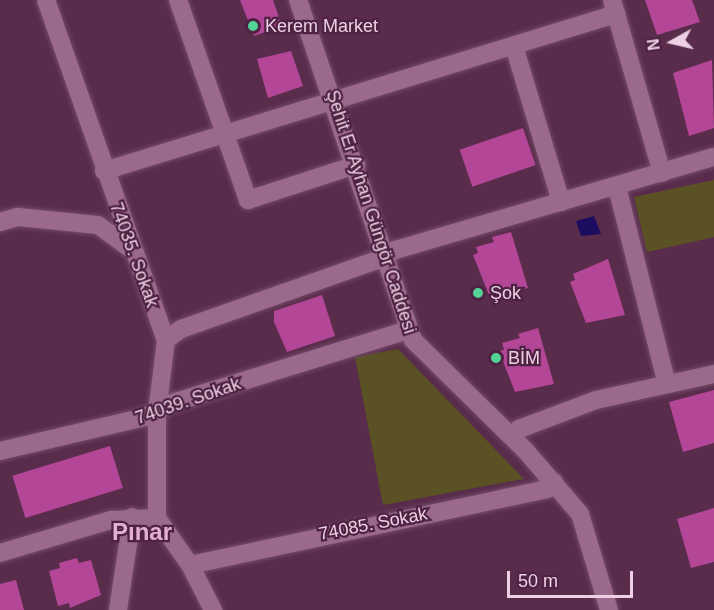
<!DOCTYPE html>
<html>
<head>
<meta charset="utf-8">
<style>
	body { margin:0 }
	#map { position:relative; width:714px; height:610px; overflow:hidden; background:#5a2c4c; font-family:Helvetica,sans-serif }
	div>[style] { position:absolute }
	.green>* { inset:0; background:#5a5224 }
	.water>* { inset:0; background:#1c0d60 }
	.building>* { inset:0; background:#b34696; transform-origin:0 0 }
	.roads { filter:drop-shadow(0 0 2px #724b67) drop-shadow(0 0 2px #724b67) }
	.minor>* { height:18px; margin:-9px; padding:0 9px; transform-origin:9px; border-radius:9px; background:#9b698b }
	.dots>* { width:16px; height:16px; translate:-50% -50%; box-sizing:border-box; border:3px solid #4e2242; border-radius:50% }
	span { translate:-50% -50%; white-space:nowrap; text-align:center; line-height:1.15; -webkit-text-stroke:4.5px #4e2242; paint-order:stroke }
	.poi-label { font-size:18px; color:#edd0e3 }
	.left { translate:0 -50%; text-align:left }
	.street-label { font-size:18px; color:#edd0e3 }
	.district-label { font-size:24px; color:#e5aed3; font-weight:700 }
	.north { position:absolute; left:642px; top:12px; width:60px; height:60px; -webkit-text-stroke:4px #4e2242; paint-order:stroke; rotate:262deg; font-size:16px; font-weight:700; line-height:24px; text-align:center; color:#edd0e3 }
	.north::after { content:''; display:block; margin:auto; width:21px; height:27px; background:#edd0e3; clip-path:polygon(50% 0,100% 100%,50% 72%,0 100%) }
	.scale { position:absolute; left:507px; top:571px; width:126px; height:27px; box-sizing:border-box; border:3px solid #edd0e3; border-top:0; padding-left:8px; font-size:18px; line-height:21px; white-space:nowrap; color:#edd0e3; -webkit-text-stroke:4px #4e2242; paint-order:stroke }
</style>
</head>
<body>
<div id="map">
	<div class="green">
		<i style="clip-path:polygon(714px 180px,714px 237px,647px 252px,634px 197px)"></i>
		<i style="clip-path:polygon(398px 349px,524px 479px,383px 505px,355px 357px)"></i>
	</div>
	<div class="water">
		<i style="clip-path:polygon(594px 216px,601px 234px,581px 236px,576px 221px)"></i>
	</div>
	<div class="building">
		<i style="clip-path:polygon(240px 0,273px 0,282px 26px,254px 36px)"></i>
		<i style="clip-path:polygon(645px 0,692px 0,700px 22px,657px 35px)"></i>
		<i style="clip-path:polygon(291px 51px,303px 86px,268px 98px,257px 59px)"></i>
		<i style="clip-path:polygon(712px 60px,714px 128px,689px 136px,673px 73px)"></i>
		<i style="left:523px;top:128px;width:39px;height:67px;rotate:71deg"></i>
		<i style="clip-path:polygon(511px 232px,528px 288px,489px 295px,473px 255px,478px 253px,476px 247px,494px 242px,492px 237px)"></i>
		<i style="clip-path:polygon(608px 259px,625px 315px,586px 323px,570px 282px,575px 280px,573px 274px)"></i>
		<i style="clip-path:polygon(322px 295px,335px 336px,287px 352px,274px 322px,274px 311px)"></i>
		<i style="clip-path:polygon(538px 328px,554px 384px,515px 392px,499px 351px,504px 350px,502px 343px,520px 338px,518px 334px)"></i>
		<i style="clip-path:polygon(714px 390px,714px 443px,683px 452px,669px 402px)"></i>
		<i style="left:110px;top:446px;width:44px;height:102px;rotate:73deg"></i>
		<i style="clip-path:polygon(714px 508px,714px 562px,691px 568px,677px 519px)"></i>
		<i style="clip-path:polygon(77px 558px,79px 563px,91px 560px,101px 595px,70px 608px,69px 603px,58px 606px,49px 571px,60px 568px,59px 563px)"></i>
		<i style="clip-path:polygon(16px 580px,24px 610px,0 610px,0 584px)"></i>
	</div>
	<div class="roads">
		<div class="minor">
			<i style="left:46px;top:0;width:361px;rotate:70.6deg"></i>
			<i style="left:166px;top:340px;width:73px;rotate:97.1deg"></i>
			<i style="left:157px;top:412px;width:106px;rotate:90deg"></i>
			<i style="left:178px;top:0;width:212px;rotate:70.7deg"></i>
			<i style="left:248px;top:200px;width:114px;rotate:-18deg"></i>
			<i style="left:298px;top:0;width:359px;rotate:71.3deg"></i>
			<i style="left:413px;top:340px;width:157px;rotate:44.5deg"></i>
			<i style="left:525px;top:450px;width:84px;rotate:49.3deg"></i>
			<i style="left:580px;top:514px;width:100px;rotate:73.2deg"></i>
			<i style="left:612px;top:0;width:180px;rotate:73.9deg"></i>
			<i style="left:514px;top:46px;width:163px;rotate:73.2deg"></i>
			<i style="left:104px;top:171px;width:536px;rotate:-17.05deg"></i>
			<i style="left:617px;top:187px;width:203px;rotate:75.8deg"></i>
			<i style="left:0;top:222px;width:19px;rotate:-16deg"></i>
			<i style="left:18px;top:217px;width:80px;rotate:5.7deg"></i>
			<i style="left:98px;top:225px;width:39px;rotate:36deg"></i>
			<i style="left:166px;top:340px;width:19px;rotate:-36deg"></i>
			<i style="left:181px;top:329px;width:208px;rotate:-19.4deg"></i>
			<i style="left:377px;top:260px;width:21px;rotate:-29deg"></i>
			<i style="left:395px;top:250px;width:332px;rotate:-16.3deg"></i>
			<i style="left:511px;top:436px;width:11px;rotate:-41deg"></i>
			<i style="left:519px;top:429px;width:82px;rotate:-20.6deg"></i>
			<i style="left:596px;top:400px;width:121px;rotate:-12.4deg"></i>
			<i style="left:0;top:451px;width:149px;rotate:-13.2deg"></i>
			<i style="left:145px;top:417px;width:27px;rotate:-28deg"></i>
			<i style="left:169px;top:404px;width:250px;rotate:-17.2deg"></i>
			<i style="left:157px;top:518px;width:57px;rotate:54.9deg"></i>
			<i style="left:190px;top:565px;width:51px;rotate:62.9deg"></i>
			<i style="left:0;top:553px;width:116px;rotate:-16.6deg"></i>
			<i style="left:111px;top:520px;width:46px;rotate:-2.5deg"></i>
			<i style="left:190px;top:565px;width:365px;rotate:-12deg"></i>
			<i style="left:547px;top:489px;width:10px;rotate:-45deg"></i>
			<i style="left:118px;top:610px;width:94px;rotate:-81.4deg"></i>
		</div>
	</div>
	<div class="dots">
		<i style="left:253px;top:26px;background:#53d396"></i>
		<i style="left:478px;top:293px;background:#53d396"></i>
		<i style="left:496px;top:358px;background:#53d396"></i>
	</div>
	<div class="poi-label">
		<span class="left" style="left:265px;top:26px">Kerem Market</span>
		<span class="left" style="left:490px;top:293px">Şok</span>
		<span class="left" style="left:508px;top:358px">BİM</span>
	</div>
	<div class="street-label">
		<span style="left:371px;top:212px;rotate:72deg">Şehit Er Ayhan Güngör Caddesi</span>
		<span style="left:134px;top:255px;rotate:70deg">74035. Sokak</span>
		<span style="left:188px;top:401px;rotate:-19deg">74039. Sokak</span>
		<span style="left:373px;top:524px;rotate:-11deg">74085. Sokak</span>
	</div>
	<div class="district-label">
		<span style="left:142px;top:532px">Pınar</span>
	</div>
	<div class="north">N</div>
	<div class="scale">50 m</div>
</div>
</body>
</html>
